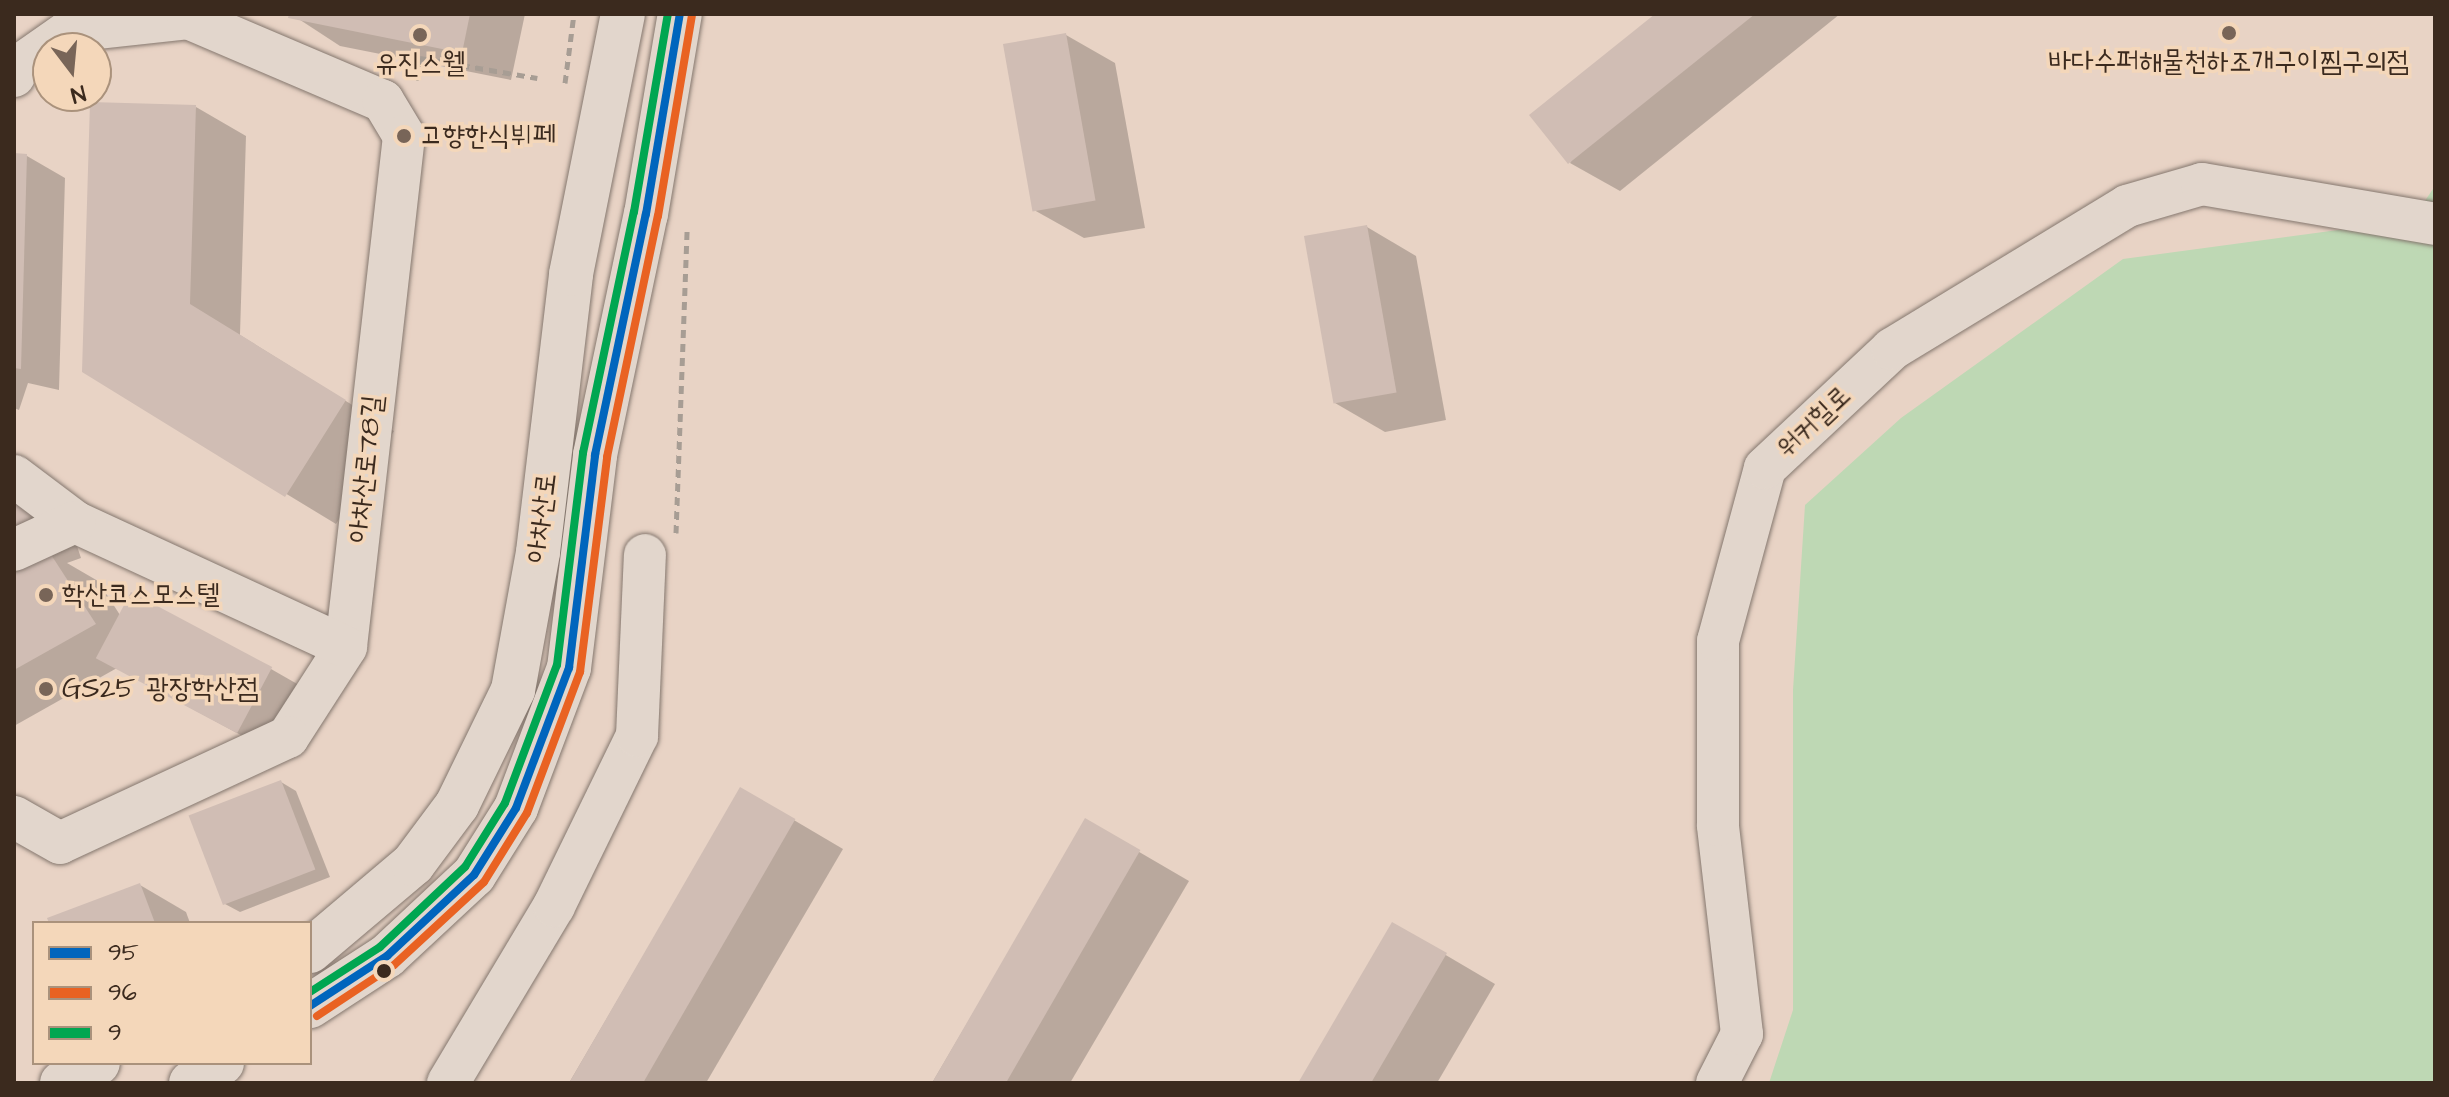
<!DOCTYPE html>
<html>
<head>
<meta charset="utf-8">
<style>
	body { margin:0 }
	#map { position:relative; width:2449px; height:1097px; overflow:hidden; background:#e8d3c5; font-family:"Architects Daughter","Poor Story",sans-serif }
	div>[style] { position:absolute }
	.green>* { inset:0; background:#bed8b4 }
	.shadow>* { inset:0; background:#0003 }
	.building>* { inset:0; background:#d0bdb4; transform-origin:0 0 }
	.path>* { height:5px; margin-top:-2.5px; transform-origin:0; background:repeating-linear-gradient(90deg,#a79d94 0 8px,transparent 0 14px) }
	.roads { filter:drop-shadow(0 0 2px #84776e) drop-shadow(0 0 2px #84776e) }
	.minor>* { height:42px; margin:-21px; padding:0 21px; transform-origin:21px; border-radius:21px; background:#e2d6cc }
	.major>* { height:44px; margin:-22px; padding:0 22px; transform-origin:22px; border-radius:22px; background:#e2d6cc }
	.bus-1>* { height:8px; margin:-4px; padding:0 4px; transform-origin:4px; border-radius:4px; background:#0065bd }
	.bus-2>* { height:8px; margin:-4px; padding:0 4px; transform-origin:4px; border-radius:4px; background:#e96222 }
	.bus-3>* { height:8px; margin:-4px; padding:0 4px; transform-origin:4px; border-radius:4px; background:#00a651 }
	.dots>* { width:22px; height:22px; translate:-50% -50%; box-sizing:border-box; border:4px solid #f4d7ba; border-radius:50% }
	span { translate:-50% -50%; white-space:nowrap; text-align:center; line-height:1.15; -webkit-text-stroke:7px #f4d7ba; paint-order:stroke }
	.poi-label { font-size:28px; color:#3b2a1e }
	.left { translate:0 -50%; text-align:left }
	.street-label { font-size:28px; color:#3b2a1e }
	.frame { position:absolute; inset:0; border:16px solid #3b2a1e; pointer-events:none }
	.legend { position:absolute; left:32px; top:921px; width:280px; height:144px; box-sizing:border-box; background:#f4d7ba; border:2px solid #aa927c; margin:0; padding:10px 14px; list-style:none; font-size:24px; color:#3b2a1e }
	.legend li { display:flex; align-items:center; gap:16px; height:40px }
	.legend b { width:40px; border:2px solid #aa927c }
	.north { position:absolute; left:32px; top:32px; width:80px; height:80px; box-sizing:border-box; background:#f4d7ba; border:2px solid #aa927c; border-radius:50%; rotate:164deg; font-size:22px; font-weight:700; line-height:32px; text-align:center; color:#3b2a1e }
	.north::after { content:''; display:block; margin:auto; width:28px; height:36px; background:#786558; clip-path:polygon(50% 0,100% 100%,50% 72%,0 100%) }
</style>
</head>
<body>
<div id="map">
	<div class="green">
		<i style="clip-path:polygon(2435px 186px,2435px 1083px,1769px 1083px,1793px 1010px,1793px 690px,1805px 505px,1901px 418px,2123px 259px,2412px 220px)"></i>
	</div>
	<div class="shadow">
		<i style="clip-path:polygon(291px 14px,525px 14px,511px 80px,340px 46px)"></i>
		<i style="clip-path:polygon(1658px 14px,1840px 14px,1620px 191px,1570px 163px)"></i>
		<i style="clip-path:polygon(1066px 35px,1115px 63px,1145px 228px,1084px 238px,1034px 210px)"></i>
		<i style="clip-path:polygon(196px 107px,246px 136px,240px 335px,394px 431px,336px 524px,84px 371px)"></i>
		<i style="clip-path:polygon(14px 155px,27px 156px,65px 178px,59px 390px,28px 383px,19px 410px,14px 408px)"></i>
		<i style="clip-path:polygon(1367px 227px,1416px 256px,1446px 420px,1385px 432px,1335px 403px)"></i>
		<i style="clip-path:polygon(14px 485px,70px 525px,81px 558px,67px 563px,98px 581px,120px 615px,271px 669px,320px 697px,287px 760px,117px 668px,14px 726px)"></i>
		<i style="clip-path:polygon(281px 782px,296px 791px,330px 877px,240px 912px,225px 904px)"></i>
		<i style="clip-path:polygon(741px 789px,843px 849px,706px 1083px,569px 1083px)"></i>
		<i style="clip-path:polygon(1086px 821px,1189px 881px,1070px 1083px,932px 1083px)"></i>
		<i style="clip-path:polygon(140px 885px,186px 912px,190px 923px,51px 923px)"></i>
		<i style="clip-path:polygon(1393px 924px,1495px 984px,1437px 1083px,1300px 1083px)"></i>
	</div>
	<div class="building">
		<i style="clip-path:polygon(289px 14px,470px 14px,462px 53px,288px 18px)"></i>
		<i style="clip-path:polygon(1655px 14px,1755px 14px,1568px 164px,1529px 115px)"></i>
		<i style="left:1066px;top:33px;width:170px;height:64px;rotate:80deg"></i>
		<i style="clip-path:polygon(90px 102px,196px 105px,190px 304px,346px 400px,285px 497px,82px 372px)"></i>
		<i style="clip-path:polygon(14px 153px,27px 154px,21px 369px,14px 368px)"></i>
		<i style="left:1367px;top:225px;width:170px;height:64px;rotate:80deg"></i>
		<i style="clip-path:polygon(14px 488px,32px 501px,44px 536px,14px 548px)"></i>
		<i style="clip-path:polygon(48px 550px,96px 624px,14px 670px,14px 566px)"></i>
		<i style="left:131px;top:592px;width:160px;height:75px;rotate:28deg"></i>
		<i style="left:281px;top:780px;width:96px;height:99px;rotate:69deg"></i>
		<i style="left:740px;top:787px;width:64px;height:343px;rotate:30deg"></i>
		<i style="left:1085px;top:818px;width:64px;height:307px;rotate:30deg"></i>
		<i style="clip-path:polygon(140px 883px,155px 923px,49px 923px,47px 918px)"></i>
		<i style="clip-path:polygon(1392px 922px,1447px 953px,1371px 1083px,1298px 1083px)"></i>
	</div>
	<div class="path">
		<i style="left:416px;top:80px;width:22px;rotate:-80deg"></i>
		<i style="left:420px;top:58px;width:119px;rotate:9.7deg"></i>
		<i style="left:565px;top:83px;width:70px;rotate:-82.6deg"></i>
		<i style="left:676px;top:533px;width:305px;rotate:-87.9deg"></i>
	</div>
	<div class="roads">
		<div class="minor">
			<i style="left:14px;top:76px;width:11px;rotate:-63deg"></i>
			<i style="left:19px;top:66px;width:61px;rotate:-35deg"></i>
			<i style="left:69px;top:31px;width:120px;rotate:-6.2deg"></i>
			<i style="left:188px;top:18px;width:212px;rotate:23.1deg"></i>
			<i style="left:383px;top:101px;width:41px;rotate:59deg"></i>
			<i style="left:404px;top:136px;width:514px;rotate:96.48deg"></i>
			<i style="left:346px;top:647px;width:107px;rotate:122.8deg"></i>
			<i style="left:288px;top:737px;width:251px;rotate:155.1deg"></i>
			<i style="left:60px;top:843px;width:53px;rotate:-150.5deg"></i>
			<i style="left:14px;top:476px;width:76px;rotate:37deg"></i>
			<i style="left:75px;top:522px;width:298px;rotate:24.8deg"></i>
			<i style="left:14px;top:550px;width:67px;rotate:-24.7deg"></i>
			<i style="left:448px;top:1083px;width:206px;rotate:-59.1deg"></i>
			<i style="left:554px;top:906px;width:189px;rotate:-64deg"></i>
			<i style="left:637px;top:736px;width:181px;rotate:-87.5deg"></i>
			<i style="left:1717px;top:1083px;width:55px;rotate:-63deg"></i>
			<i style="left:1742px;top:1034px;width:210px;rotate:-96.6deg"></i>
			<i style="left:1718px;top:825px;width:184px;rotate:-90deg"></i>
			<i style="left:1718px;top:641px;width:179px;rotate:-74.8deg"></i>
			<i style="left:1765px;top:468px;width:174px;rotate:-43.1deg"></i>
			<i style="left:1892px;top:349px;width:275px;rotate:-31.3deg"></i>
			<i style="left:2127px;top:206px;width:78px;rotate:-16.3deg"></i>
			<i style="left:2202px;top:184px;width:236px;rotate:9.7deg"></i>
		</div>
		<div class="major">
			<i style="left:310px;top:951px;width:135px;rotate:-40.2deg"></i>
			<i style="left:413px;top:864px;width:74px;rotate:-53.3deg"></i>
			<i style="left:457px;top:805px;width:128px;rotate:-64deg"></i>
			<i style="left:513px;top:690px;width:140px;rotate:-79.7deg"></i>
			<i style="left:538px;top:552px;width:280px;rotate:-83.2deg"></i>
			<i style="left:571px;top:274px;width:265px;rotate:-78.7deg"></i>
			<i style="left:310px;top:1006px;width:92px;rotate:-33deg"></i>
			<i style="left:387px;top:956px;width:119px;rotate:-43deg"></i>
			<i style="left:474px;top:875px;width:79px;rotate:-57.9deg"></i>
			<i style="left:516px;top:808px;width:150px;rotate:-69.3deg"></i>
			<i style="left:569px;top:668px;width:215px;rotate:-83deg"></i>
			<i style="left:595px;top:455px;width:246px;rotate:-78.1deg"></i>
			<i style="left:646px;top:214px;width:203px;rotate:-80.4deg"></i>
			<i style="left:62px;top:1083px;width:41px;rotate:-29.1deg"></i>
			<i style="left:191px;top:1083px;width:37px;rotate:-33deg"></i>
		</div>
	</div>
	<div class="bus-1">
		<i style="left:310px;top:1006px;width:92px;rotate:-33deg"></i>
		<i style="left:387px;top:956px;width:119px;rotate:-43deg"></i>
		<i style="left:474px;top:875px;width:79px;rotate:-57.9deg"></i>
		<i style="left:516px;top:808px;width:150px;rotate:-69.3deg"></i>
		<i style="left:569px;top:668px;width:215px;rotate:-83deg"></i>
		<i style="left:595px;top:455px;width:246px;rotate:-78.1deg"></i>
		<i style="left:646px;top:214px;width:203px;rotate:-80.4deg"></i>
	</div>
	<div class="bus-2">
		<i style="left:317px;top:1016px;width:92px;rotate:-33.5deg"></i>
		<i style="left:394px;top:965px;width:122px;rotate:-42.7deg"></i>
		<i style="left:484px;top:882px;width:81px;rotate:-58.1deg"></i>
		<i style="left:527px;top:813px;width:151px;rotate:-69.4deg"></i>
		<i style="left:580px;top:672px;width:217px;rotate:-82.8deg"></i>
		<i style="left:607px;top:457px;width:246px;rotate:-78.1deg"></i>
		<i style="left:658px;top:216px;width:203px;rotate:-80.4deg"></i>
	</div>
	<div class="bus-3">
		<i style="left:310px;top:992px;width:83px;rotate:-32.7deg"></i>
		<i style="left:380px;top:947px;width:117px;rotate:-43.3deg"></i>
		<i style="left:465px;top:867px;width:75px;rotate:-58deg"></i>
		<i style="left:505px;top:803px;width:147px;rotate:-69.4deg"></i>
		<i style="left:557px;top:665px;width:214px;rotate:-83deg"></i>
		<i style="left:583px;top:453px;width:246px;rotate:-78.1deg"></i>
		<i style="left:634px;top:212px;width:201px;rotate:-80.3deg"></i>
	</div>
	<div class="dots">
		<i style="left:2229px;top:33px;background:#786558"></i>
		<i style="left:420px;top:35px;background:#786558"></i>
		<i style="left:404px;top:136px;background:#786558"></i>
		<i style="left:46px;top:595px;background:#786558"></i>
		<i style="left:46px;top:689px;background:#786558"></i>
		<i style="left:384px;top:971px;background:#3b2a1e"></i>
	</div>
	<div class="poi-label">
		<span style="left:2229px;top:62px">바다수퍼해물천하조개구이찜구의점</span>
		<span style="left:420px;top:64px">유진스웰</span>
		<span class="left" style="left:420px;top:136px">고향한식뷔페</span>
		<span class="left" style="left:62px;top:595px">학산코스모스텔</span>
		<span class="left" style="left:62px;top:689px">GS25 광장학산점</span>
	</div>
	<div class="street-label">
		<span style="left:1814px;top:422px;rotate:-43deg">워커힐로</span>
		<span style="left:366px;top:469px;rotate:-84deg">아차산로78길</span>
		<span style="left:542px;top:518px;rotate:-83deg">아차산로</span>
	</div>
	<div class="frame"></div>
	<ul class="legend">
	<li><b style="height:10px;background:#0065bd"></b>95</li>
	<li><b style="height:10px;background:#e96222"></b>96</li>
	<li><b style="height:10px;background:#00a651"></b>9</li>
	</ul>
	<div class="north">N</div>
</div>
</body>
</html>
